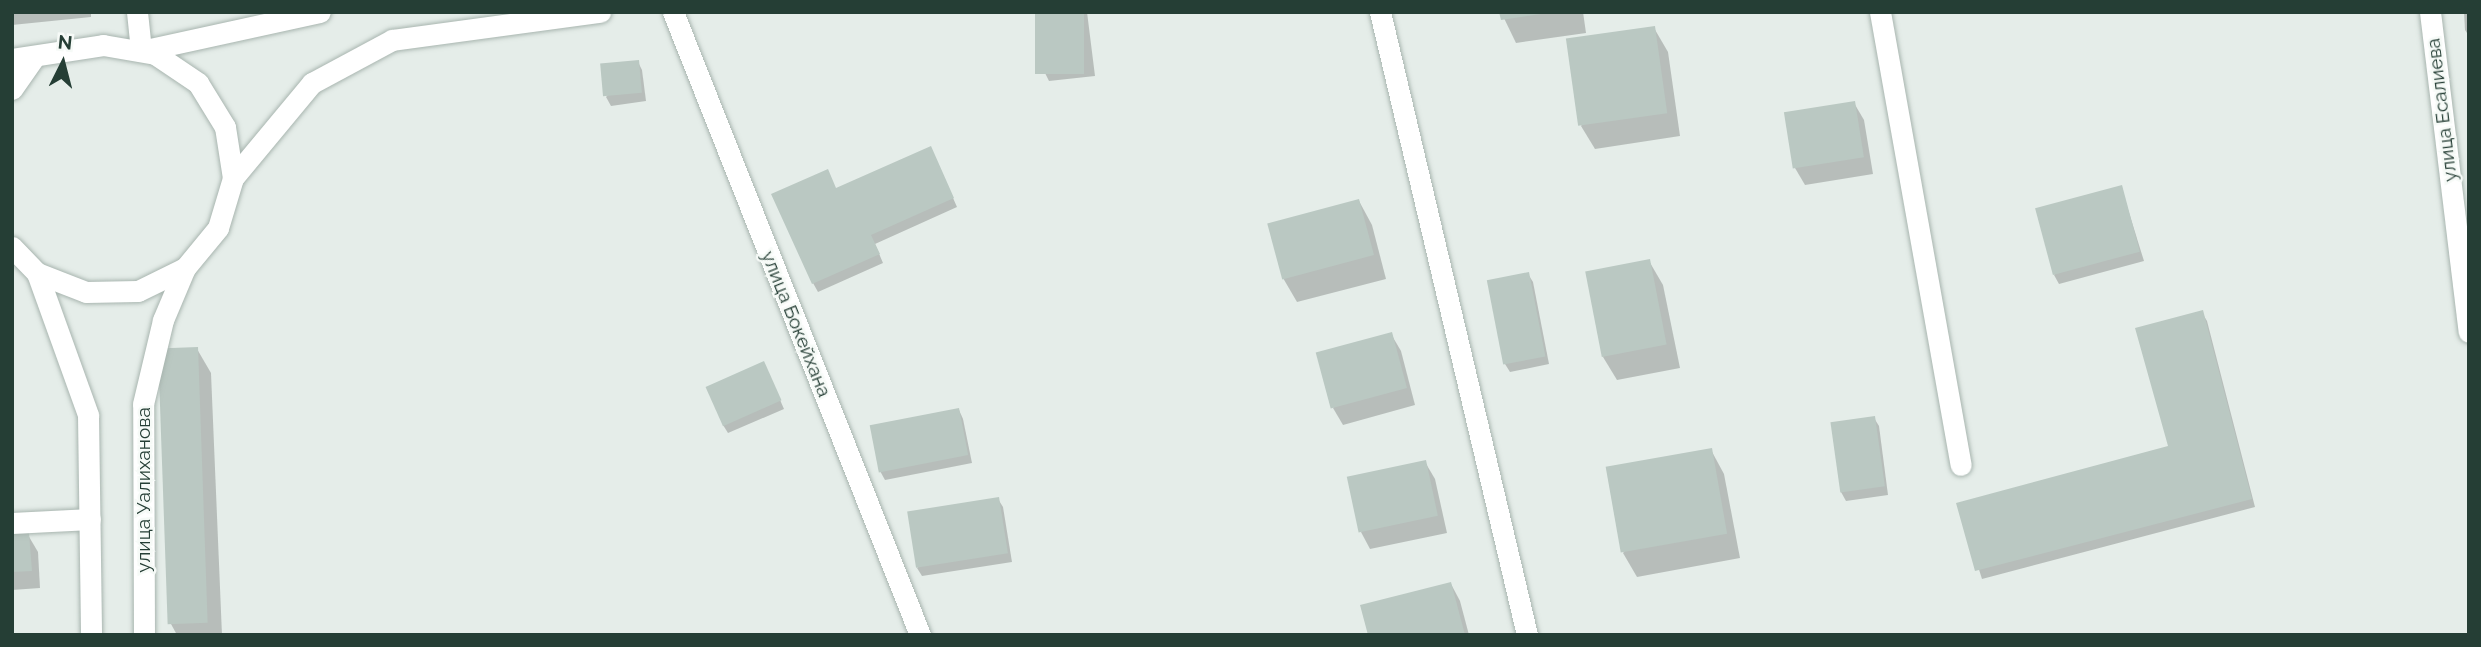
<!DOCTYPE html>
<html>
<head>
<meta charset="utf-8">
<style>
	body { margin:0 }
	#map { position:relative; width:2481px; height:647px; overflow:hidden; background:#e5ede9; font-family:Raleway,sans-serif }
	div>[style] { position:absolute }
	.shadow>* { inset:0; background:#0003 }
	.building>* { inset:0; background:#bac8c2; transform-origin:0 0 }
	.roads { filter:drop-shadow(0 0 2px #a8b5af) drop-shadow(0 0 2px #a8b5af) }
	.minor>* { height:21px; margin:-10.5px; padding:0 10.5px; transform-origin:10.5px; border-radius:10.5px; background:#fff }
	span { translate:-50% -50%; white-space:nowrap; text-align:center; line-height:1.15; -webkit-text-stroke:5px #f6faf7; paint-order:stroke }
	.street-label { font-size:19px; color:#253e35 }
	.frame { position:absolute; inset:0; border:14px solid #253e35; pointer-events:none }
	.north { position:absolute; left:28px; top:28px; width:70px; height:70px; -webkit-text-stroke:5px #f6faf7; paint-order:stroke; rotate:6deg; font-size:19px; font-weight:700; line-height:28px; text-align:center; color:#253e35 }
	.north::after { content:''; display:block; margin:auto; width:24px; height:32px; background:#253e35; clip-path:polygon(50% 0,100% 100%,50% 72%,0 100%) }
</style>
</head>
<body>
<div id="map">
	<div class="shadow">
		<i style="clip-path:polygon(12px 12px,91px 12px,91px 17px,12px 25px)"></i>
		<i style="clip-path:polygon(1037px 12px,1087px 12px,1095px 76px,1049px 81px,1045px 73px)"></i>
		<i style="clip-path:polygon(1501px 12px,1583px 12px,1586px 33px,1516px 43px)"></i>
		<i style="clip-path:polygon(2464px 12px,2469px 12px,2469px 36px,2465px 30px)"></i>
		<i style="clip-path:polygon(1654px 28px,1668px 52px,1680px 136px,1595px 149px,1581px 126px)"></i>
		<i style="clip-path:polygon(638px 62px,642px 70px,646px 101px,611px 106px,606px 97px)"></i>
		<i style="clip-path:polygon(1854px 103px,1864px 120px,1873px 174px,1805px 185px,1795px 168px)"></i>
		<i style="clip-path:polygon(935px 157px,957px 207px,875px 244px,883px 263px,818px 292px,813px 283px,836px 190px)"></i>
		<i style="clip-path:polygon(2121px 187px,2144px 261px,2059px 284px,2054px 275px)"></i>
		<i style="clip-path:polygon(1359px 201px,1372px 225px,1386px 279px,1297px 302px,1283px 278px)"></i>
		<i style="clip-path:polygon(1649px 261px,1663px 285px,1680px 368px,1617px 380px,1603px 357px)"></i>
		<i style="clip-path:polygon(1528px 274px,1533px 282px,1549px 364px,1510px 372px,1505px 364px)"></i>
		<i style="clip-path:polygon(2202px 313px,2207px 321px,2255px 507px,1982px 579px,1958px 504px,2170px 447px)"></i>
		<i style="clip-path:polygon(1391px 334px,1401px 351px,1415px 405px,1343px 425px,1333px 408px)"></i>
		<i style="clip-path:polygon(197px 349px,211px 373px,222px 635px,177px 635px,171px 624px)"></i>
		<i style="clip-path:polygon(768px 372px,784px 409px,728px 433px,723px 425px)"></i>
		<i style="clip-path:polygon(959px 410px,963px 419px,972px 463px,885px 480px,880px 471px)"></i>
		<i style="clip-path:polygon(1874px 418px,1879px 426px,1888px 495px,1846px 501px,1841px 492px)"></i>
		<i style="clip-path:polygon(1711px 450px,1724px 474px,1740px 558px,1637px 577px,1623px 553px)"></i>
		<i style="clip-path:polygon(1425px 462px,1435px 479px,1447px 533px,1370px 549px,1361px 532px)"></i>
		<i style="clip-path:polygon(998px 499px,1003px 507px,1012px 562px,922px 576px,917px 568px)"></i>
		<i style="clip-path:polygon(28px 535px,38px 552px,40px 588px,12px 590px,12px 536px)"></i>
		<i style="clip-path:polygon(1451px 584px,1460px 601px,1469px 635px,1370px 635px)"></i>
	</div>
	<div class="building">
		<i style="left:1035px;top:12px;width:49px;height:62px"></i>
		<i style="clip-path:polygon(1499px 12px,1541px 12px,1541px 14px,1501px 20px)"></i>
		<i style="left:1655px;top:26px;width:88px;height:90px;rotate:82deg"></i>
		<i style="left:639px;top:60px;width:33px;height:39px;rotate:85deg"></i>
		<i style="left:1855px;top:101px;width:57px;height:72px;rotate:81deg"></i>
		<i style="clip-path:polygon(931px 146px,954px 198px,871px 235px,880px 254px,812px 284px,771px 194px,828px 169px,836px 188px)"></i>
		<i style="left:2122px;top:185px;width:69px;height:90px;rotate:75deg"></i>
		<i style="left:1359px;top:199px;width:58px;height:95px;rotate:75deg"></i>
		<i style="left:1650px;top:259px;width:87px;height:66px;rotate:79deg"></i>
		<i style="left:1529px;top:272px;width:86px;height:43px;rotate:79deg"></i>
		<i style="clip-path:polygon(2203px 310px,2252px 499px,1975px 571px,1956px 503px,2168px 446px,2135px 328px)"></i>
		<i style="left:1392px;top:332px;width:58px;height:79px;rotate:75deg"></i>
		<i style="left:198px;top:347px;width:276px;height:40px;rotate:88deg"></i>
		<i style="left:764px;top:361px;width:43px;height:64px;rotate:66deg"></i>
		<i style="left:959px;top:408px;width:48px;height:91px;rotate:79deg"></i>
		<i style="left:1875px;top:416px;width:71px;height:45px;rotate:82deg"></i>
		<i style="left:1712px;top:448px;width:87px;height:108px;rotate:80deg"></i>
		<i style="left:1426px;top:460px;width:57px;height:81px;rotate:78deg"></i>
		<i style="left:999px;top:497px;width:57px;height:93px;rotate:81deg"></i>
		<i style="clip-path:polygon(29px 533px,32px 571px,12px 572px,12px 534px)"></i>
		<i style="clip-path:polygon(1451px 582px,1465px 635px,1368px 635px,1360px 605px)"></i>
	</div>
	<div class="roads">
		<div class="minor">
			<i style="left:137px;top:12px;width:39px;rotate:84deg"></i>
			<i style="left:141px;top:51px;width:183px;rotate:-12.3deg"></i>
			<i style="left:673px;top:12px;width:670px;rotate:68.37deg"></i>
			<i style="left:1380px;top:12px;width:640px;rotate:76.72deg"></i>
			<i style="left:1880px;top:12px;width:460px;rotate:79.9deg"></i>
			<i style="left:2430px;top:12px;width:322px;rotate:83.1deg"></i>
			<i style="left:12px;top:59px;width:92px;rotate:-8.7deg"></i>
			<i style="left:103px;top:45px;width:53px;rotate:9.8deg"></i>
			<i style="left:155px;top:54px;width:52px;rotate:34deg"></i>
			<i style="left:198px;top:83px;width:52px;rotate:58.5deg"></i>
			<i style="left:225px;top:127px;width:52px;rotate:81.1deg"></i>
			<i style="left:233px;top:178px;width:52px;rotate:106.7deg"></i>
			<i style="left:218px;top:228px;width:52px;rotate:129.5deg"></i>
			<i style="left:185px;top:268px;width:52px;rotate:153.9deg"></i>
			<i style="left:138px;top:291px;width:52px;rotate:178.9deg"></i>
			<i style="left:86px;top:292px;width:53px;rotate:-158.8deg"></i>
			<i style="left:37px;top:273px;width:36px;rotate:-134deg"></i>
			<i style="left:12px;top:89px;width:39px;rotate:-55deg"></i>
			<i style="left:233px;top:178px;width:124px;rotate:-50.3deg"></i>
			<i style="left:312px;top:83px;width:91px;rotate:-28.3deg"></i>
			<i style="left:392px;top:40px;width:210px;rotate:-7.7deg"></i>
			<i style="left:37px;top:273px;width:151px;rotate:70.2deg"></i>
			<i style="left:88px;top:415px;width:220px;rotate:89.2deg"></i>
			<i style="left:12px;top:523px;width:78px;rotate:-2.9deg"></i>
			<i style="left:144px;top:635px;width:231px;rotate:-90.2deg"></i>
			<i style="left:143px;top:404px;width:86px;rotate:-76.6deg"></i>
			<i style="left:163px;top:320px;width:56px;rotate:-67.1deg"></i>
		</div>
	</div>
	<div class="street-label">
		<span style="left:2442px;top:110px;rotate:-97deg">улица Есалиева</span>
		<span style="left:796px;top:324px;rotate:68deg">улица Бокейхана</span>
		<span style="left:144px;top:490px;rotate:-90deg">улица Уалиханова</span>
	</div>
	<div class="frame"></div>
	<div class="north">N</div>
</div>
</body>
</html>
